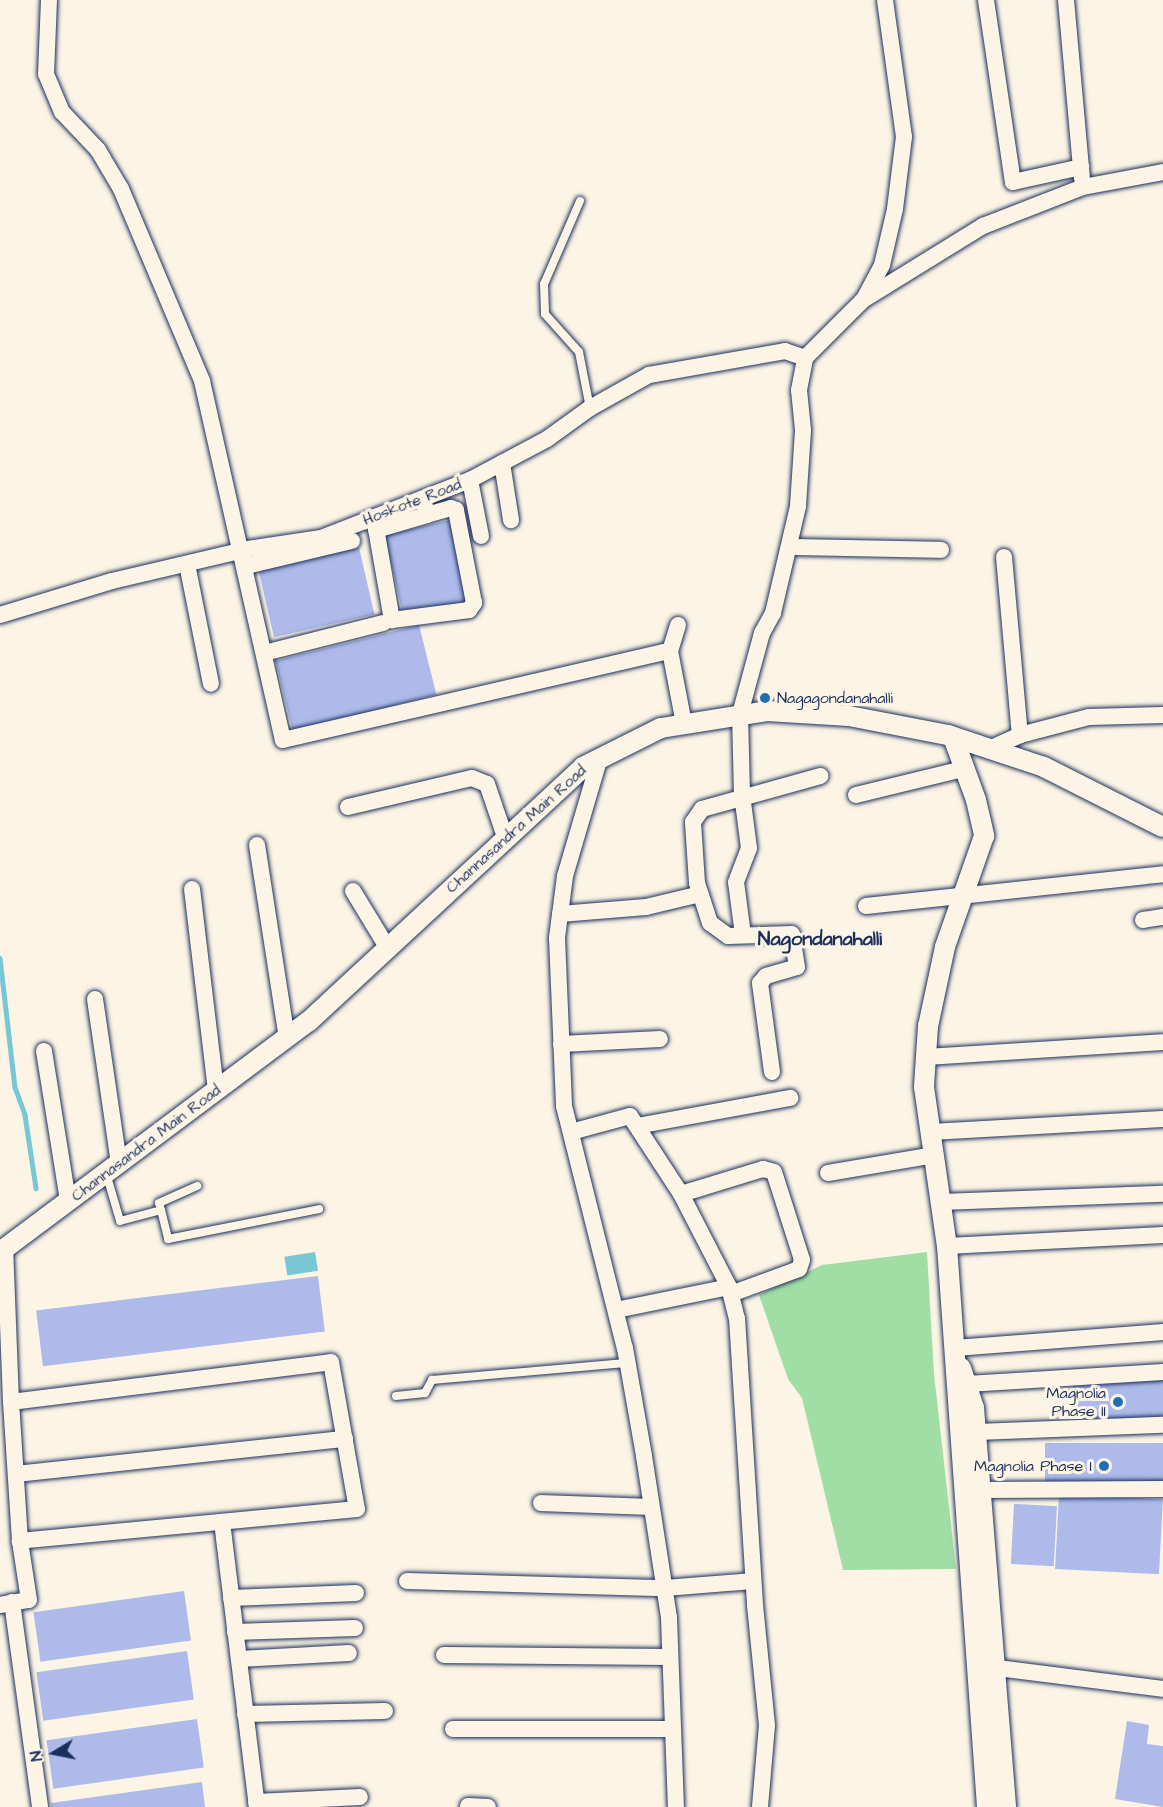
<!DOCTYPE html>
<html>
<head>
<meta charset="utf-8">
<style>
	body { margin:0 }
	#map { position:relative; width:1163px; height:1807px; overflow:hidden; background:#fcf5e5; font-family:"Architects Daughter",sans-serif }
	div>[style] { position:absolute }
	.green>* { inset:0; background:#a1dea5 }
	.water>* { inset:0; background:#78c7d5; transform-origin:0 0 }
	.stream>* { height:4.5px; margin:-2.25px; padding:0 2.25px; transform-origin:2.25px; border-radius:2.25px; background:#78c7d5 }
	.building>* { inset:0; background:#adbaea; transform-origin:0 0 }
	.roads { filter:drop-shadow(0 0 2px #1b2f5e) drop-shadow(0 0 2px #1b2f5e) }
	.service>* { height:8px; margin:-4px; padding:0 4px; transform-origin:4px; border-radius:4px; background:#fcf5e5 }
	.minor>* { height:16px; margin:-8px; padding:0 8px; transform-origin:8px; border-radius:8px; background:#fcf5e5 }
	.tertiary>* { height:20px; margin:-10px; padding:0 10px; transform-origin:10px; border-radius:10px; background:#fcf5e5 }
	.dots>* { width:16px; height:16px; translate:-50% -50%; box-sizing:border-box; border:3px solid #fcf5e5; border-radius:50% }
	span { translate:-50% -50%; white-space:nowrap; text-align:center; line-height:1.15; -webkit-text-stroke:6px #fcf5e5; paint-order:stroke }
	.street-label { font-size:16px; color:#1b2f5e }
	.poi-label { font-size:16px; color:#1b2f5e }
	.left { translate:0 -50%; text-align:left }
	.right { translate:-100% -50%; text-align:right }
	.quarter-label { font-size:20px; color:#1b2f5e; font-weight:700 }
	.north { position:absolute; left:24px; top:1723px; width:60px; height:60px; -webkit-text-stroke:4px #fcf5e5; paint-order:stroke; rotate:260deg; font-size:16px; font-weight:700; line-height:24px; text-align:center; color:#1b2f5e }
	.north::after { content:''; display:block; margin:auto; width:21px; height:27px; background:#1b2f5e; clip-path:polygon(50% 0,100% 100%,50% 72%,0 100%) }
</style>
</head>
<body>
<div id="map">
	<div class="green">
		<i style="clip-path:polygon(927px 1252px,934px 1374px,956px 1569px,843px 1570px,802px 1398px,788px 1379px,759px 1295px,822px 1265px)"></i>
	</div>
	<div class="water">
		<i style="left:315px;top:1252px;width:19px;height:31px;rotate:81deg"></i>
	</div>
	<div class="stream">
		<i style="left:0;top:958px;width:130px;rotate:83.4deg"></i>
		<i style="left:15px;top:1087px;width:30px;rotate:70deg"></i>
		<i style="left:25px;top:1115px;width:74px;rotate:81.4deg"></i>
	</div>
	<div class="building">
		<i style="left:450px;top:520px;width:85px;height:67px;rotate:77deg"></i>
		<i style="left:358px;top:543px;width:73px;height:103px;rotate:77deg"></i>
		<i style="left:419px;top:625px;width:72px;height:148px;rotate:76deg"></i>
		<i style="left:318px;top:1276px;width:56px;height:284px;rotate:83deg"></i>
		<i style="left:1163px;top:1380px;width:40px;height:90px;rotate:90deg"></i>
		<i style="left:1163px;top:1443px;width:41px;height:118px;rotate:90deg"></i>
		<i style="left:1059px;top:1494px;width:104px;height:75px;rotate:3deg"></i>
		<i style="left:1014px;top:1504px;width:43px;height:60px;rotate:3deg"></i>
		<i style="left:184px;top:1591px;width:50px;height:152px;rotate:82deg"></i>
		<i style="left:187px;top:1651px;width:49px;height:152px;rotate:82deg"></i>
		<i style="left:197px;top:1719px;width:49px;height:152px;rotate:82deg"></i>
		<i style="clip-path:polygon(1127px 1721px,1149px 1725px,1147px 1744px,1163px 1746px,1163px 1807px,1115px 1799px)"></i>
		<i style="clip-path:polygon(202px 1782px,205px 1807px,51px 1807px,51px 1803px)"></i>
	</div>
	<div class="roads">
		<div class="service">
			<i style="left:580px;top:201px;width:90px;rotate:113.4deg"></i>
			<i style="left:544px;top:284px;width:30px;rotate:88deg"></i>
			<i style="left:545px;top:314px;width:51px;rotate:48.2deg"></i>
			<i style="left:579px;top:352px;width:57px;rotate:78.9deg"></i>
			<i style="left:106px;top:1173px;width:50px;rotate:73.7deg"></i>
			<i style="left:120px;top:1221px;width:42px;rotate:-15deg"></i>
			<i style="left:161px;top:1210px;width:30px;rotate:76deg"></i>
			<i style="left:168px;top:1239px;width:154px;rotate:-11.2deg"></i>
			<i style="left:161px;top:1210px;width:7px;rotate:-106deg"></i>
			<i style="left:159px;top:1203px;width:42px;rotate:-24.1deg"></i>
			<i style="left:396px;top:1396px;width:29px;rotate:-6deg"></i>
			<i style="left:425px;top:1393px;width:15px;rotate:-62deg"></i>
			<i style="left:432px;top:1380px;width:197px;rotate:-5deg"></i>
		</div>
		<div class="minor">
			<i style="left:49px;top:0;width:74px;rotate:92.3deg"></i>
			<i style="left:46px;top:74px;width:41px;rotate:67.2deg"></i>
			<i style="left:62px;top:112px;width:52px;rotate:46.5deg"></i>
			<i style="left:98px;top:150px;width:45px;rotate:59.5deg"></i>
			<i style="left:121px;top:189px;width:208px;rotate:67.1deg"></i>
			<i style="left:202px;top:381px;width:368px;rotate:77.3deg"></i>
			<i style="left:283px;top:740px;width:397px;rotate:-13deg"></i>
			<i style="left:986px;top:0;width:184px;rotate:81.6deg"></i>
			<i style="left:1013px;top:182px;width:70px;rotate:-12.4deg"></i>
			<i style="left:1066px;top:0;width:179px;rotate:84.9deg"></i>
			<i style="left:864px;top:299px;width:38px;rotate:-62deg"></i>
			<i style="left:882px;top:265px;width:57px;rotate:-76.9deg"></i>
			<i style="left:895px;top:209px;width:73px;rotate:-82.9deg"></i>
			<i style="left:904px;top:137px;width:138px;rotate:-97.9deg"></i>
			<i style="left:502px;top:463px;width:58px;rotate:81deg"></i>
			<i style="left:470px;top:480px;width:57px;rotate:78.9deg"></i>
			<i style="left:374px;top:517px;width:105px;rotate:80.1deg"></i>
			<i style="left:392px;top:620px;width:78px;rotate:-7.4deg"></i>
			<i style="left:469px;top:610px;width:9px;rotate:-54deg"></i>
			<i style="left:474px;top:603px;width:95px;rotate:-101deg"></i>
			<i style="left:456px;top:510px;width:5px;rotate:-158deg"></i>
			<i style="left:451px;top:508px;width:25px;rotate:164deg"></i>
			<i style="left:427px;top:515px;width:17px;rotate:-103deg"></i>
			<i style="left:376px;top:530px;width:53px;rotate:-16.4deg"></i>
			<i style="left:790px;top:547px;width:151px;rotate:1.1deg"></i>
			<i style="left:1004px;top:557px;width:179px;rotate:84.9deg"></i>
			<i style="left:187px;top:564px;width:122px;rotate:78.7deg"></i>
			<i style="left:246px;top:566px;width:109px;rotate:-13.3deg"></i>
			<i style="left:0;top:615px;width:117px;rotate:-16.9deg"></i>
			<i style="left:112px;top:581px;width:140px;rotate:-13.2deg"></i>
			<i style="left:248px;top:549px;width:74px;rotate:-8.6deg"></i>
			<i style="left:321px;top:538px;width:160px;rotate:-21.3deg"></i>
			<i style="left:470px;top:480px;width:87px;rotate:-28deg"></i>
			<i style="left:547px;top:439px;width:53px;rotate:-35.8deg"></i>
			<i style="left:590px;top:408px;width:68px;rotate:-29.2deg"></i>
			<i style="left:649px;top:375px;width:138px;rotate:-10deg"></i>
			<i style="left:785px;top:351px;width:21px;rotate:19deg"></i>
			<i style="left:678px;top:625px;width:27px;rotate:107deg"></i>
			<i style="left:670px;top:651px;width:74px;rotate:79.1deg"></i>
			<i style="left:264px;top:653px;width:123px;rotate:-14.1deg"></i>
			<i style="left:989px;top:749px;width:34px;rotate:-24deg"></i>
			<i style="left:1020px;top:735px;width:71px;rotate:-14.6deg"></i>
			<i style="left:1089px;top:717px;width:74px;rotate:-1.5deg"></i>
			<i style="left:600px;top:757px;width:124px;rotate:106.4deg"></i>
			<i style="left:565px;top:876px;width:63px;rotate:97.4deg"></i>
			<i style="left:557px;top:938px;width:168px;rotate:87.6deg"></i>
			<i style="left:564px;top:1106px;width:250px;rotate:75.9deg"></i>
			<i style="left:625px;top:1348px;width:110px;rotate:80deg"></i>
			<i style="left:644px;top:1456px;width:164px;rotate:81.2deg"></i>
			<i style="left:669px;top:1618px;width:189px;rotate:87.9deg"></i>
			<i style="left:856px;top:795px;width:110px;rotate:-13.7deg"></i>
			<i style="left:348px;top:807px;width:127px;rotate:-13.2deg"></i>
			<i style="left:472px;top:778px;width:16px;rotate:22deg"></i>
			<i style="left:487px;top:784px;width:56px;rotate:71.2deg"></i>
			<i style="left:257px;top:845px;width:195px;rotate:81.2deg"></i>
			<i style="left:192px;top:889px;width:202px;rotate:83.2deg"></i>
			<i style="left:353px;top:891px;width:66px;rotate:58.7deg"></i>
			<i style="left:866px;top:906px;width:299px;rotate:-6.1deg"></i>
			<i style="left:560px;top:914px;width:86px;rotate:-4.7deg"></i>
			<i style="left:646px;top:907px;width:56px;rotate:-13.5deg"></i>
			<i style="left:1143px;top:920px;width:20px;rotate:-9deg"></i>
			<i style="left:743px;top:935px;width:53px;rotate:-97.5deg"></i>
			<i style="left:736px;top:882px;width:36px;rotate:-69deg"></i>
			<i style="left:749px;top:848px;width:53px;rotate:-97.5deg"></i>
			<i style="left:742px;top:795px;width:81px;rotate:-91.4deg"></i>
			<i style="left:740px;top:714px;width:84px;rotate:-74.8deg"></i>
			<i style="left:762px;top:633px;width:23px;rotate:-61deg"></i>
			<i style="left:773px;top:613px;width:110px;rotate:-76.8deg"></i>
			<i style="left:798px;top:506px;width:76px;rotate:-86.2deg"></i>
			<i style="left:803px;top:430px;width:40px;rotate:-95.7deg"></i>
			<i style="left:799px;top:390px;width:33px;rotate:-79deg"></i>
			<i style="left:805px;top:358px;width:82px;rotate:-45deg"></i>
			<i style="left:863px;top:300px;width:141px;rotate:-31.7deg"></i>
			<i style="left:983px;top:226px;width:107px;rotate:-21.3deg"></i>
			<i style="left:1083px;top:187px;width:81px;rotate:-10.6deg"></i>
			<i style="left:95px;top:999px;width:166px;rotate:81.7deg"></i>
			<i style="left:561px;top:1044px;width:99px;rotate:-2.9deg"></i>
			<i style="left:44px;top:1051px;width:152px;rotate:80.9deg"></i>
			<i style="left:926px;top:1057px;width:237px;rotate:-3.6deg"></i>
			<i style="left:772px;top:1072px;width:90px;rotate:-97.7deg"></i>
			<i style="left:760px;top:983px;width:9px;rotate:-49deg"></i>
			<i style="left:766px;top:976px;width:32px;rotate:-16deg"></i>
			<i style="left:797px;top:967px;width:33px;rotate:-99deg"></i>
			<i style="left:792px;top:934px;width:64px;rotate:178.2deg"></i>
			<i style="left:728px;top:936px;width:22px;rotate:-144deg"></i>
			<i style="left:710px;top:923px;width:42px;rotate:-108deg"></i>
			<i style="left:697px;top:883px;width:61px;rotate:-93.8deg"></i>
			<i style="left:693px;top:822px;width:16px;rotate:-55deg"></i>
			<i style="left:702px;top:809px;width:123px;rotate:-15.6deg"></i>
			<i style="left:637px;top:1126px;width:156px;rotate:-10.4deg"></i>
			<i style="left:571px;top:1132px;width:61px;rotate:-15.2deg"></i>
			<i style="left:630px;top:1116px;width:93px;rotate:56.8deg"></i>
			<i style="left:681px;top:1194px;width:105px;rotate:62.7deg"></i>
			<i style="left:729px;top:1287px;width:32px;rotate:76deg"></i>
			<i style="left:737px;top:1318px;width:288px;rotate:86.4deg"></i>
			<i style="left:755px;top:1605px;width:121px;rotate:84.3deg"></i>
			<i style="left:767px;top:1725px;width:82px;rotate:94.9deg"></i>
			<i style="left:930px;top:1132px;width:233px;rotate:-3.2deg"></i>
			<i style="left:828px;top:1173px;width:108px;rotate:-9.6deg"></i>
			<i style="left:681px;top:1194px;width:86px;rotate:-17deg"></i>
			<i style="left:763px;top:1169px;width:11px;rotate:15deg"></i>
			<i style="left:774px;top:1172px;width:92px;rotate:72.3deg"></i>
			<i style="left:802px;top:1260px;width:9px;rotate:108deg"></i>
			<i style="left:799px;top:1269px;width:72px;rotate:159.8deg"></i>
			<i style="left:941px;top:1202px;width:222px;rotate:-2.1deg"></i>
			<i style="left:947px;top:1246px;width:216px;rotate:-2.9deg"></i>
			<i style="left:616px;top:1310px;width:115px;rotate:-11.5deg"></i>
			<i style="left:955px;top:1348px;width:209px;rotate:-4.4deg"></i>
			<i style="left:967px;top:1384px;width:196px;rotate:-3.5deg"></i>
			<i style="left:11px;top:1402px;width:322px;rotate:-7.1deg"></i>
			<i style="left:331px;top:1362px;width:149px;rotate:80deg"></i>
			<i style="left:357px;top:1509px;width:339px;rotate:174.6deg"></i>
			<i style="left:977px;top:1432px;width:186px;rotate:-2.2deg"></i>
			<i style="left:16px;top:1474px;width:331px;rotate:-6.1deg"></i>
			<i style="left:982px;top:1490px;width:181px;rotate:-0.3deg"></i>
			<i style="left:541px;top:1503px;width:110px;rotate:2.1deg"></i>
			<i style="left:222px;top:1522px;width:287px;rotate:83deg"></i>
			<i style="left:407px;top:1581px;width:258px;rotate:1.6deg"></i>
			<i style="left:665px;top:1588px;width:88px;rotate:-4.5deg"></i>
			<i style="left:231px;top:1598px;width:125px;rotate:-2.3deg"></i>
			<i style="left:12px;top:1602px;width:207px;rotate:82.2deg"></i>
			<i style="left:0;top:1605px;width:29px;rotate:-10deg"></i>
			<i style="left:29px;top:1600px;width:60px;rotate:-98.7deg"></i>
			<i style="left:20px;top:1541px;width:139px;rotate:-93.7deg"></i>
			<i style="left:11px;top:1402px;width:154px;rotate:-92.2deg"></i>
			<i style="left:235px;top:1632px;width:120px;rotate:-1.9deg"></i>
			<i style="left:444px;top:1655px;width:225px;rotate:0.5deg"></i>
			<i style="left:239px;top:1659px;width:110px;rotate:-3.1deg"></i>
			<i style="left:982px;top:1666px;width:182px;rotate:7.2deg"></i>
			<i style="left:245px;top:1714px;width:140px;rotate:-1.2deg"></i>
			<i style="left:453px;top:1729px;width:218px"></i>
			<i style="left:256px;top:1802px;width:104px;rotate:-2.8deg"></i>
			<i style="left:468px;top:1806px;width:20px;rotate:3deg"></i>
		</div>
		<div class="tertiary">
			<i style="left:953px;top:737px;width:67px;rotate:69.9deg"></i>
			<i style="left:976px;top:800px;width:37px;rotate:77deg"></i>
			<i style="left:984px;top:836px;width:118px;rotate:109.4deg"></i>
			<i style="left:945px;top:947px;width:81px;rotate:102.1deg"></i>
			<i style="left:928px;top:1026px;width:61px;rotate:93.8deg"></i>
			<i style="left:924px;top:1087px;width:161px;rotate:81.8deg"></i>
			<i style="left:947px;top:1246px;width:562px;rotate:85.92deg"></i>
			<i style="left:0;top:1252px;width:384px;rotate:-36.8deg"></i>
			<i style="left:308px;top:1022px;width:375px;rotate:-42.8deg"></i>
			<i style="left:583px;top:767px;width:87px;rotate:-26.6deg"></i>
			<i style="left:661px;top:728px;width:107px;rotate:-9.1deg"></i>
			<i style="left:767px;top:711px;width:82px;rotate:3.5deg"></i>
			<i style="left:849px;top:716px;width:101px;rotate:10.9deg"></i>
			<i style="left:948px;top:735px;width:101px;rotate:18.4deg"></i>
			<i style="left:1044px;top:767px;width:133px;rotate:26.8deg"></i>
			<i style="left:961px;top:1368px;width:42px;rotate:72deg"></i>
			<i style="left:974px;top:1408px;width:400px;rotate:85.4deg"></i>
		</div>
	</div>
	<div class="dots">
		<i style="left:765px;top:698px;background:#1f6fb2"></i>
		<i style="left:1118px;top:1402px;background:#1f6fb2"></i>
		<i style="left:1104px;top:1466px;background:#1f6fb2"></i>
	</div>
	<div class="street-label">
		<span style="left:412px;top:502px;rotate:-21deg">Hoskote Road</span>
		<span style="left:516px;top:829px;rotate:-42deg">Channasandra Main Road</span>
		<span style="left:146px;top:1143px;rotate:-37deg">Channasandra Main Road</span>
	</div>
	<div class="poi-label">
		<span class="left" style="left:777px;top:698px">Nagagondanahalli</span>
		<span class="right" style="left:1106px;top:1402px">Magnolia<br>Phase II</span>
		<span class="right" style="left:1092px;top:1466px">Magnolia Phase I</span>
	</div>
	<div class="quarter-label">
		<span style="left:820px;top:939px">Nagondanahalli</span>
	</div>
	<div class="north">N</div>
</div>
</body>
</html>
